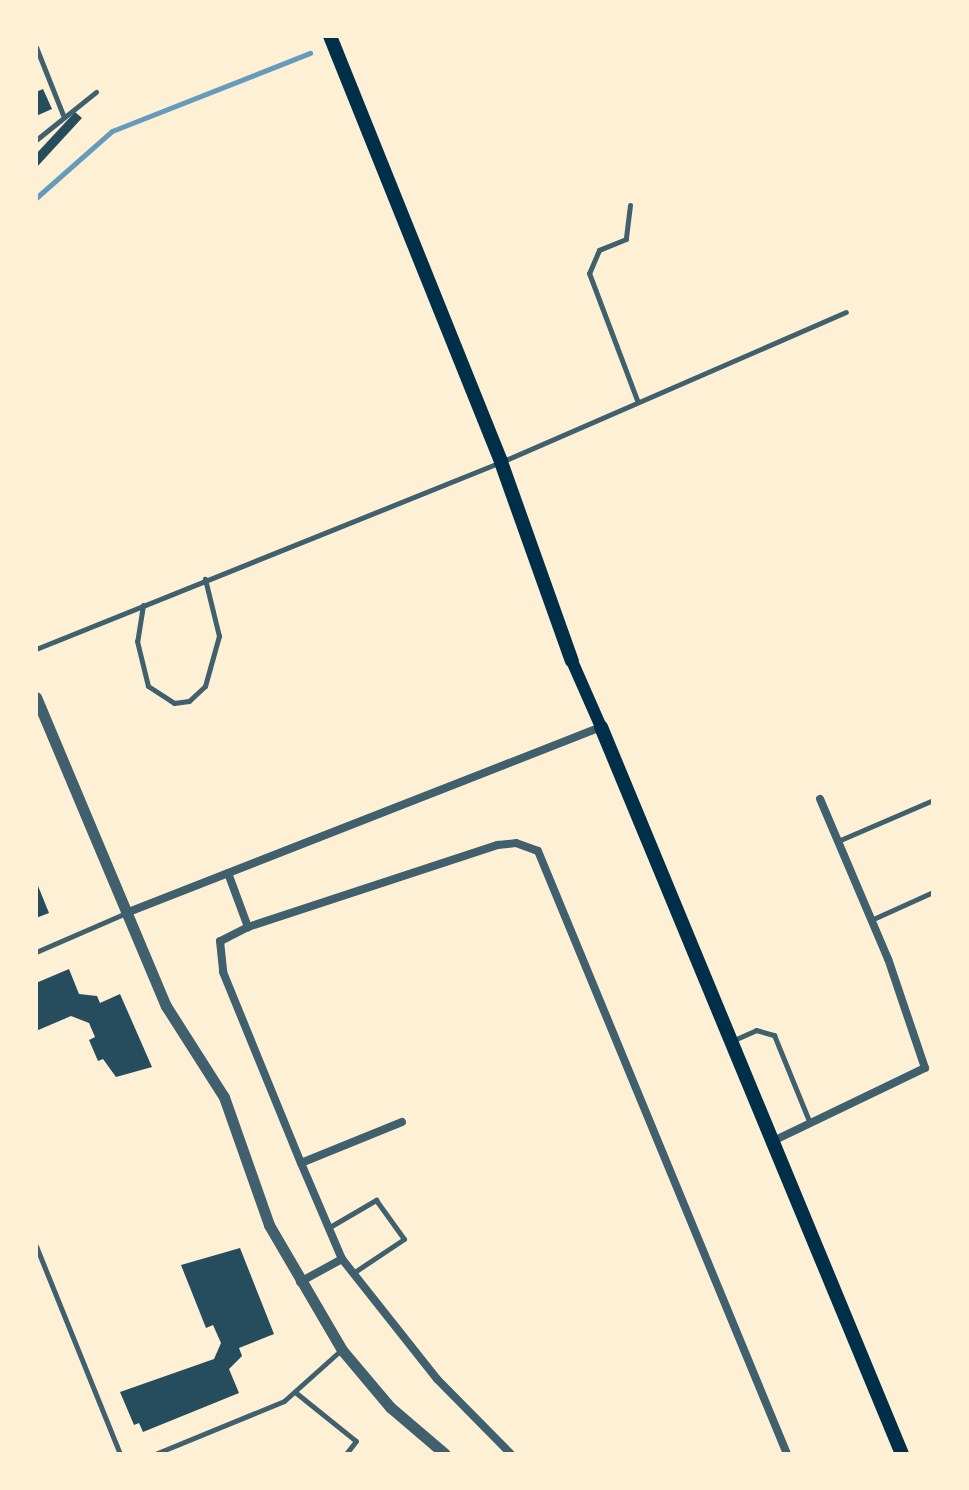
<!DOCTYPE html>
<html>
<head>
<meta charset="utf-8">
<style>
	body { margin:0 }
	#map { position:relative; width:969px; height:1490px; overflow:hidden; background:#fdf0d5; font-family:Commissioner,sans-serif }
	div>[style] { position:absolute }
	.stream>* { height:5px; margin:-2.5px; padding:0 2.5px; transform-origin:2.5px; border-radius:2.5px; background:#669bbc }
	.building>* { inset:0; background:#264d5e }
	.service>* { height:5px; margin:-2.5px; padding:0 2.5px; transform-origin:2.5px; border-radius:2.5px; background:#3f606c }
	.minor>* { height:8px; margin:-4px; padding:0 4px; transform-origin:4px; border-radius:4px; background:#3f606c }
	.tertiary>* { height:11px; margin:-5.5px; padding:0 5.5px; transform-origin:5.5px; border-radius:5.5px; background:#3f606c }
	.secondary>* { height:12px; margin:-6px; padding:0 6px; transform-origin:6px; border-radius:6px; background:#003049 }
	.primary>* { height:14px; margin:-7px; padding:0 7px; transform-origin:7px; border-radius:7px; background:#003049 }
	span { translate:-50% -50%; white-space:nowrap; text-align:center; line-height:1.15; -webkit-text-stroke:7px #fdf0d5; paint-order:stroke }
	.frame { position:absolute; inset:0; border:38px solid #fdf0d5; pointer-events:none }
</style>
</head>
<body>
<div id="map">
	<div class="stream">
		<i style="left:36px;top:198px;width:101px;rotate:-41.4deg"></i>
		<i style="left:112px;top:131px;width:213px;rotate:-21.5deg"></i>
	</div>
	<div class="building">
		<i style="clip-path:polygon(43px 89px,52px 109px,36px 116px,36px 92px)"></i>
		<i style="clip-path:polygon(75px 112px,82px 118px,36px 168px,36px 154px)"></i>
		<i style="clip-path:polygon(36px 881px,49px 913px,36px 918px)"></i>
		<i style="clip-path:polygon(69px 969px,79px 994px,97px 996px,100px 1003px,120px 994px,152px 1067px,116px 1077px,103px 1059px,98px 1061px,89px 1040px,95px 1037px,89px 1023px,71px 1016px,36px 1031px,36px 983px)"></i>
		<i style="clip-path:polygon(240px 1248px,274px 1334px,239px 1348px,242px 1356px,229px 1369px,239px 1393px,143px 1432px,139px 1423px,134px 1425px,120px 1392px,214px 1359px,221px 1343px,213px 1325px,206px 1328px,181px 1265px)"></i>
	</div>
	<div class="service">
		<i style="left:36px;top:47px;width:73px;rotate:68.3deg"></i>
		<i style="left:36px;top:140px;width:77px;rotate:-38.7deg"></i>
		<i style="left:630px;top:205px;width:34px;rotate:97deg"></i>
		<i style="left:626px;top:239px;width:29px;rotate:158deg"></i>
		<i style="left:599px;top:250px;width:25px;rotate:113deg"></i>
		<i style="left:589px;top:273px;width:136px;rotate:69.3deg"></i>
		<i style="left:143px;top:605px;width:36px;rotate:99deg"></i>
		<i style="left:137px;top:641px;width:46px;rotate:76.3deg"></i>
		<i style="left:148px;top:686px;width:31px;rotate:33deg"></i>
		<i style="left:174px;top:703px;width:15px;rotate:-8deg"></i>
		<i style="left:189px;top:701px;width:22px;rotate:-43deg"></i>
		<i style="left:205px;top:686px;width:52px;rotate:-74.4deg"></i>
		<i style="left:219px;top:636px;width:59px;rotate:-103.8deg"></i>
		<i style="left:36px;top:649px;width:501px;rotate:-21.91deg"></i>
		<i style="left:501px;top:462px;width:376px;rotate:-23.5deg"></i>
		<i style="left:838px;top:841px;width:103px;rotate:-23.3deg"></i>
		<i style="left:871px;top:920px;width:68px;rotate:-24.3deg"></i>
		<i style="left:36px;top:952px;width:98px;rotate:-23.4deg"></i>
		<i style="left:734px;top:1040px;width:24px;rotate:-24deg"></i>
		<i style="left:756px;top:1030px;width:19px;rotate:16deg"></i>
		<i style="left:774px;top:1035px;width:95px;rotate:67.8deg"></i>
		<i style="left:328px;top:1228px;width:56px;rotate:-30.3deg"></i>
		<i style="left:376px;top:1200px;width:48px;rotate:54.3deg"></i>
		<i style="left:404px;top:1239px;width:61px;rotate:146.3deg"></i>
		<i style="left:36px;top:1246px;width:224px;rotate:68deg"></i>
		<i style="left:295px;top:1392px;width:78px;rotate:38.8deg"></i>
		<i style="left:356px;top:1441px;width:16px;rotate:128deg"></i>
		<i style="left:155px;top:1454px;width:139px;rotate:-22.3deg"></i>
		<i style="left:284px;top:1401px;width:75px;rotate:-41.8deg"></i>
	</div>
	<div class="minor">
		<i style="left:228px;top:873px;width:58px;rotate:69.7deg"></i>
		<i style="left:248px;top:927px;width:31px;rotate:153deg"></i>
		<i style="left:220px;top:941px;width:31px;rotate:84deg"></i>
		<i style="left:223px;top:972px;width:206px;rotate:67.8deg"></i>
		<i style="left:301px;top:1163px;width:109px;rotate:-22.1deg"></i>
		<i style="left:126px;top:913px;width:510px;rotate:-21.38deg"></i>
		<i style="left:248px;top:927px;width:263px;rotate:-18.2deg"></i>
		<i style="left:498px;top:845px;width:18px;rotate:-6deg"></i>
		<i style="left:516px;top:843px;width:23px;rotate:20deg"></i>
		<i style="left:538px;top:851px;width:652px;rotate:67.56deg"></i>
		<i style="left:771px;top:1142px;width:171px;rotate:-25.7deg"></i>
		<i style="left:925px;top:1068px;width:115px;rotate:-108.7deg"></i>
		<i style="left:888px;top:959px;width:174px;rotate:-113deg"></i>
		<i style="left:301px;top:1163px;width:104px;rotate:66.9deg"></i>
		<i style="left:342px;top:1259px;width:153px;rotate:51.6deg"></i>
		<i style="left:437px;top:1379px;width:105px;rotate:45.4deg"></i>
		<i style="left:300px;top:1282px;width:48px;rotate:-28.7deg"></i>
	</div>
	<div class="tertiary">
		<i style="left:36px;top:697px;width:335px;rotate:67.2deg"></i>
		<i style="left:166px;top:1006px;width:108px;rotate:57.5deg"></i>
		<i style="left:224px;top:1097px;width:136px;rotate:70.6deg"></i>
		<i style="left:269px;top:1225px;width:145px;rotate:59.7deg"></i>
		<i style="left:342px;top:1350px;width:75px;rotate:49.9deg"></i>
		<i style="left:390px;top:1407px;width:72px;rotate:40.5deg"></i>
	</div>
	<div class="secondary">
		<i style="left:572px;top:661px;width:72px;rotate:66.3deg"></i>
	</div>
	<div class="primary">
		<i style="left:330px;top:36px;width:459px;rotate:68.1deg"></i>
		<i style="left:501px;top:462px;width:211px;rotate:70.4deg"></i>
		<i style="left:601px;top:727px;width:787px;rotate:67.51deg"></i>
	</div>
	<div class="frame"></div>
</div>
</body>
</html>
